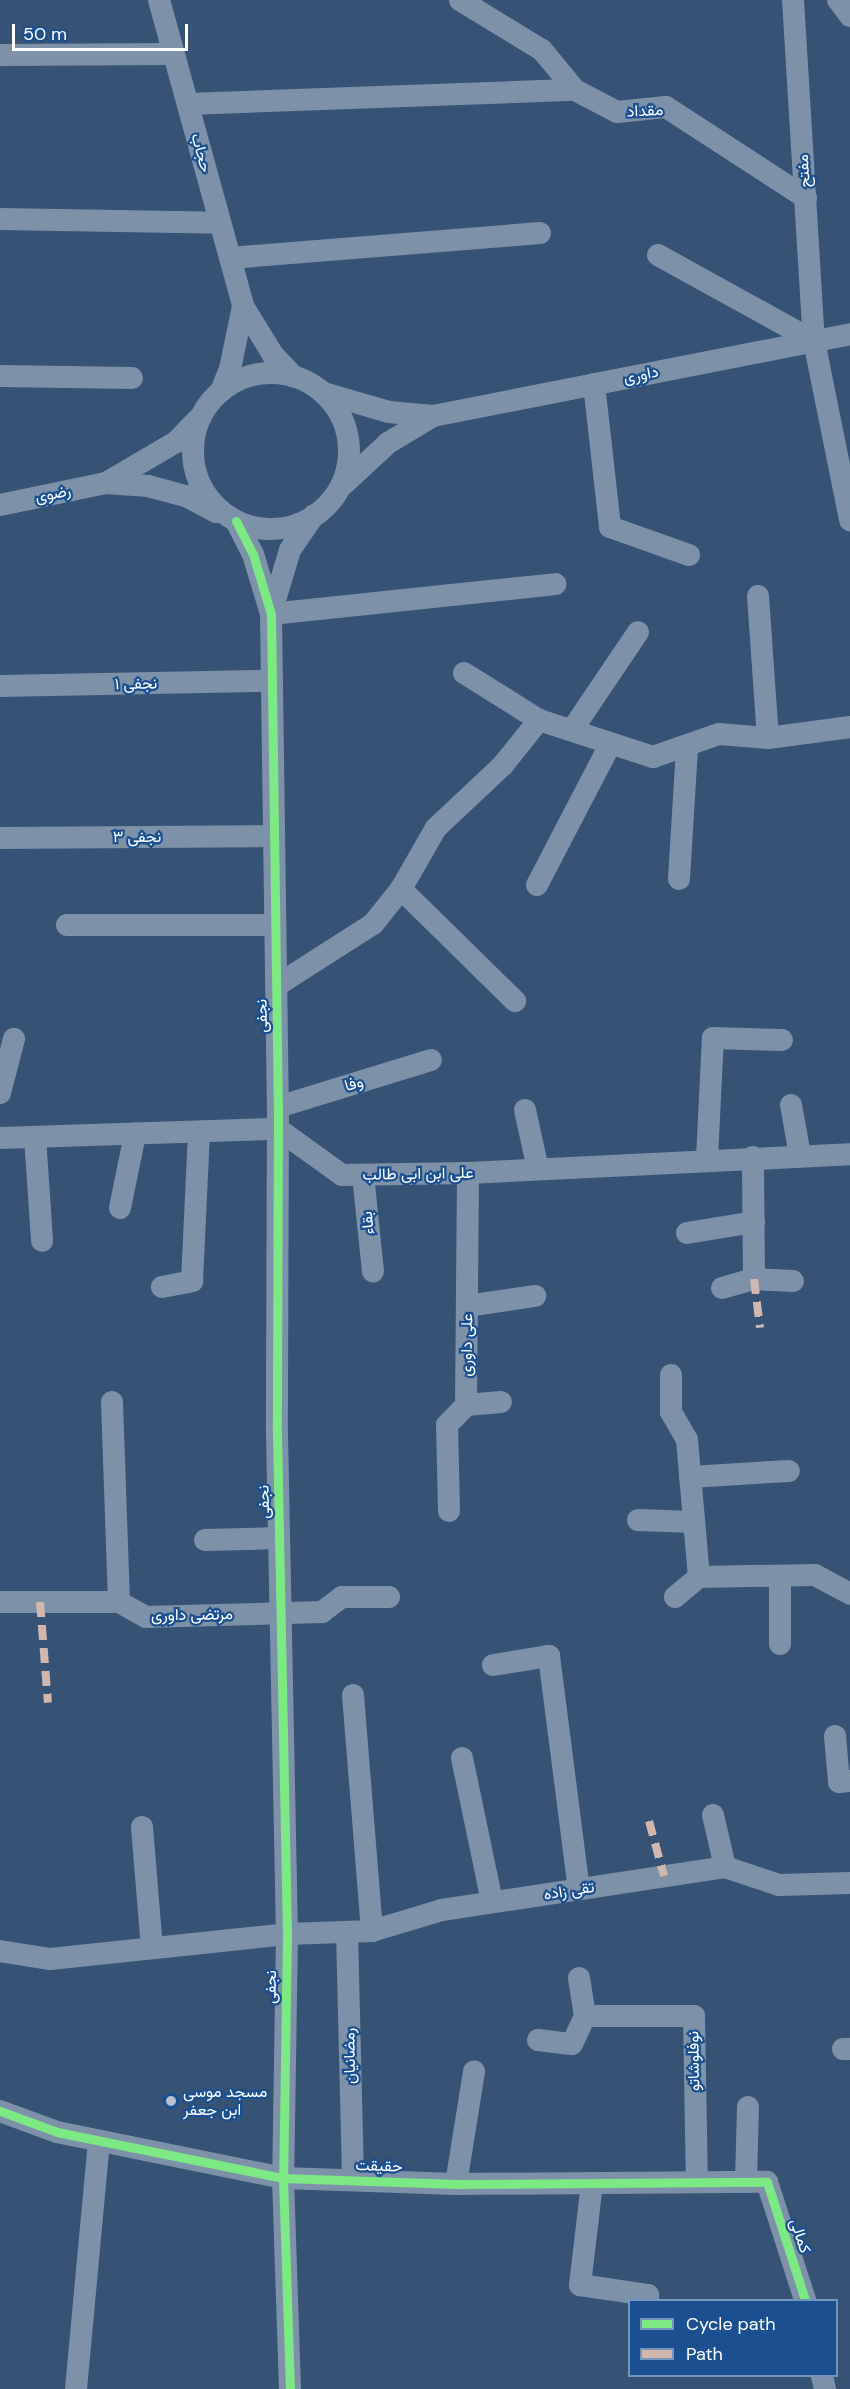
<!DOCTYPE html>
<html>
<head>
<meta charset="utf-8">
<style>
	body { margin:0 }
	#map { position:relative; width:850px; height:2389px; overflow:hidden; background:#365274; font-family:"DM Sans",Vazirmatn,sans-serif }
	div>[style] { position:absolute }
	.minor>* { height:22px; margin:-11px; padding:0 11px; transform-origin:11px; border-radius:11px; background:#7d92a8 }
	.minor>.ring { margin:-11px; padding:0; box-sizing:content-box; background:none; border:22px solid #7d92a8; border-radius:50% }
	.quiet>* { height:8px; margin-top:-4px; transform-origin:0; background:repeating-linear-gradient(90deg,#d1b7ad 0 15px,transparent 0 23px) }
	.cycleway>* { height:9px; margin:-4.5px; padding:0 4.5px; transform-origin:4.5px; border-radius:4.5px; background:#7ce984 }
	.dots>* { width:16px; height:16px; translate:-50% -50%; box-sizing:border-box; border:3px solid #1b4f8f; border-radius:50% }
	span { translate:-50% -50%; white-space:nowrap; text-align:center; line-height:1.15; -webkit-text-stroke:4.5px #1b4f8f; paint-order:stroke }
	.street-label { font-size:16px; color:#fff }
	.poi-label { font-size:16px; color:#fff }
	.left { translate:0 -50%; text-align:left }
	.legend { position:absolute; left:628px; top:2299px; width:210px; height:78px; box-sizing:border-box; background:#1b4f8f; border:2px solid #7695bc; margin:0; padding:8px 10px; list-style:none; font-size:18px; color:#fff }
	.legend li { display:flex; align-items:center; gap:12px; height:30px }
	.legend b { width:30px; border:2px solid #7695bc }
	.scale { position:absolute; left:12px; top:24px; width:176px; height:27px; box-sizing:border-box; border:3px solid #fff; border-top:0; padding-left:8px; font-size:18px; line-height:21px; white-space:nowrap; color:#fff; -webkit-text-stroke:4px #1b4f8f; paint-order:stroke }
</style>
</head>
<body>
<div id="map">
	<div class="minor">
		<i style="left:159px;top:0;width:317px;rotate:74.6deg"></i>
		<i style="left:243px;top:306px;width:57px;rotate:58.5deg"></i>
		<i style="left:273px;top:355px;width:30px;rotate:46deg"></i>
		<i style="left:460px;top:0;width:96px;rotate:31.4deg"></i>
		<i style="left:542px;top:50px;width:52px;rotate:50.5deg"></i>
		<i style="left:575px;top:90px;width:47px;rotate:27.6deg"></i>
		<i style="left:617px;top:112px;width:49px;rotate:-5.8deg"></i>
		<i style="left:666px;top:107px;width:167px;rotate:33deg"></i>
		<i style="left:793px;top:0;width:342px;rotate:86.5deg"></i>
		<i style="left:814px;top:341px;width:183px;rotate:78.6deg"></i>
		<i style="left:838px;top:0;width:20px;rotate:53deg"></i>
		<i style="left:0;top:55px;width:174px;rotate:-0.3deg"></i>
		<i style="left:188px;top:104px;width:387px;rotate:-2.1deg"></i>
		<i style="left:0;top:219px;width:220px;rotate:1deg"></i>
		<i style="left:658px;top:255px;width:178px;rotate:28.9deg"></i>
		<i style="left:230px;top:258px;width:311px;rotate:-4.6deg"></i>
		<i class="ring" style="left:193px;top:373px;width:134px;height:134px"></i>
		<i style="left:0;top:376px;width:132px;rotate:0.9deg"></i>
		<i style="left:594px;top:384px;width:144px;rotate:83.6deg"></i>
		<i style="left:610px;top:527px;width:84px;rotate:19.5deg"></i>
		<i style="left:221px;top:391px;width:24px;rotate:-68deg"></i>
		<i style="left:230px;top:369px;width:64px;rotate:-78.3deg"></i>
		<i style="left:324px;top:393px;width:68px;rotate:16.3deg"></i>
		<i style="left:389px;top:412px;width:44px;rotate:5.2deg"></i>
		<i style="left:433px;top:416px;width:425px;rotate:-11.1deg"></i>
		<i style="left:106px;top:483px;width:81px;rotate:-30.4deg"></i>
		<i style="left:176px;top:442px;width:32px;rotate:-46deg"></i>
		<i style="left:344px;top:484px;width:60px;rotate:-43deg"></i>
		<i style="left:388px;top:443px;width:52px;rotate:-31deg"></i>
		<i style="left:0;top:505px;width:108px;rotate:-11.7deg"></i>
		<i style="left:106px;top:483px;width:42px;rotate:4.1deg"></i>
		<i style="left:148px;top:486px;width:39px;rotate:15deg"></i>
		<i style="left:186px;top:496px;width:34px;rotate:28deg"></i>
		<i style="left:236px;top:521px;width:37px;rotate:63deg"></i>
		<i style="left:253px;top:554px;width:63px;rotate:73.3deg"></i>
		<i style="left:271px;top:614px;width:493px;rotate:89.2deg"></i>
		<i style="left:278px;top:1107px;width:326px;rotate:90.2deg"></i>
		<i style="left:277px;top:1433px;width:501px;rotate:88.86deg"></i>
		<i style="left:287px;top:1934px;width:244px;rotate:90.9deg"></i>
		<i style="left:283px;top:2178px;width:211px;rotate:88.1deg"></i>
		<i style="left:758px;top:596px;width:142px;rotate:86deg"></i>
		<i style="left:271px;top:613px;width:66px;rotate:-73.2deg"></i>
		<i style="left:290px;top:550px;width:42px;rotate:-55.6deg"></i>
		<i style="left:271px;top:614px;width:286px;rotate:-6deg"></i>
		<i style="left:464px;top:673px;width:89px;rotate:32.1deg"></i>
		<i style="left:0;top:686px;width:272px;rotate:-1.1deg"></i>
		<i style="left:572px;top:730px;width:118px;rotate:-56deg"></i>
		<i style="left:0;top:838px;width:274px;rotate:-0.4deg"></i>
		<i style="left:679px;top:879px;width:131px;rotate:-86.5deg"></i>
		<i style="left:537px;top:885px;width:158px;rotate:-62.5deg"></i>
		<i style="left:401px;top:889px;width:160px;rotate:44.5deg"></i>
		<i style="left:67px;top:925px;width:208px"></i>
		<i style="left:276px;top:986px;width:115px;rotate:-32.6deg"></i>
		<i style="left:373px;top:924px;width:45px;rotate:-51.3deg"></i>
		<i style="left:401px;top:889px;width:70px;rotate:-60.2deg"></i>
		<i style="left:436px;top:828px;width:92px;rotate:-43.2deg"></i>
		<i style="left:503px;top:765px;width:58px;rotate:-51.3deg"></i>
		<i style="left:539px;top:720px;width:120px;rotate:18deg"></i>
		<i style="left:653px;top:757px;width:70px;rotate:-19.2deg"></i>
		<i style="left:719px;top:734px;width:49px;rotate:4.7deg"></i>
		<i style="left:768px;top:738px;width:83px;rotate:-7.6deg"></i>
		<i style="left:0;top:1093px;width:56px;rotate:-75.5deg"></i>
		<i style="left:791px;top:1105px;width:51px;rotate:79.8deg"></i>
		<i style="left:278px;top:1107px;width:160px;rotate:-17.1deg"></i>
		<i style="left:525px;top:1110px;width:60px;rotate:77.6deg"></i>
		<i style="left:35px;top:1137px;width:104px;rotate:86.1deg"></i>
		<i style="left:0;top:1138px;width:278px;rotate:-1.9deg"></i>
		<i style="left:278px;top:1129px;width:79px;rotate:35.7deg"></i>
		<i style="left:342px;top:1175px;width:126px;rotate:-0.9deg"></i>
		<i style="left:468px;top:1173px;width:382px;rotate:-2.8deg"></i>
		<i style="left:707px;top:1159px;width:121px;rotate:-87.2deg"></i>
		<i style="left:713px;top:1038px;width:69px;rotate:1.7deg"></i>
		<i style="left:363px;top:1175px;width:97px;rotate:84.1deg"></i>
		<i style="left:120px;top:1208px;width:76px;rotate:-78.5deg"></i>
		<i style="left:687px;top:1233px;width:68px;rotate:-9.3deg"></i>
		<i style="left:754px;top:1279px;width:39px;rotate:3deg"></i>
		<i style="left:162px;top:1287px;width:31px;rotate:-11deg"></i>
		<i style="left:192px;top:1281px;width:149px;rotate:-87.3deg"></i>
		<i style="left:722px;top:1288px;width:33px;rotate:-16deg"></i>
		<i style="left:754px;top:1279px;width:122px;rotate:-90.5deg"></i>
		<i style="left:467px;top:1306px;width:69px;rotate:-8.4deg"></i>
		<i style="left:671px;top:1375px;width:37px;rotate:90deg"></i>
		<i style="left:671px;top:1412px;width:32px;rotate:60deg"></i>
		<i style="left:687px;top:1440px;width:138px;rotate:85deg"></i>
		<i style="left:699px;top:1577px;width:116px;rotate:-1deg"></i>
		<i style="left:815px;top:1575px;width:40px;rotate:28deg"></i>
		<i style="left:112px;top:1402px;width:200px;rotate:88deg"></i>
		<i style="left:466px;top:1405px;width:35px;rotate:-5deg"></i>
		<i style="left:690px;top:1477px;width:99px;rotate:-3.5deg"></i>
		<i style="left:449px;top:1511px;width:86px;rotate:-91.3deg"></i>
		<i style="left:447px;top:1425px;width:28px;rotate:-46deg"></i>
		<i style="left:466px;top:1405px;width:232px;rotate:-89.5deg"></i>
		<i style="left:638px;top:1520px;width:56px;rotate:2deg"></i>
		<i style="left:205px;top:1540px;width:74px;rotate:-1.5deg"></i>
		<i style="left:780px;top:1576px;width:68px;rotate:90deg"></i>
		<i style="left:675px;top:1597px;width:31px;rotate:-40deg"></i>
		<i style="left:0;top:1602px;width:119px"></i>
		<i style="left:119px;top:1602px;width:31px;rotate:29deg"></i>
		<i style="left:146px;top:1617px;width:176px;rotate:-1.6deg"></i>
		<i style="left:322px;top:1612px;width:25px;rotate:-37deg"></i>
		<i style="left:342px;top:1597px;width:47px"></i>
		<i style="left:493px;top:1665px;width:57px;rotate:-9.1deg"></i>
		<i style="left:549px;top:1656px;width:235px;rotate:82.7deg"></i>
		<i style="left:353px;top:1695px;width:237px;rotate:85.4deg"></i>
		<i style="left:835px;top:1736px;width:46px;rotate:85deg"></i>
		<i style="left:839px;top:1782px;width:11px;rotate:-5deg"></i>
		<i style="left:462px;top:1758px;width:147px;rotate:78.2deg"></i>
		<i style="left:713px;top:1815px;width:53px;rotate:77deg"></i>
		<i style="left:142px;top:1827px;width:121px;rotate:85.3deg"></i>
		<i style="left:347px;top:1932px;width:248px;rotate:88.6deg"></i>
		<i style="left:0;top:1951px;width:51px;rotate:9.1deg"></i>
		<i style="left:50px;top:1959px;width:238px;rotate:-6deg"></i>
		<i style="left:287px;top:1934px;width:85px;rotate:-2deg"></i>
		<i style="left:372px;top:1931px;width:73px;rotate:-16.7deg"></i>
		<i style="left:442px;top:1910px;width:286px;rotate:-8.6deg"></i>
		<i style="left:725px;top:1867px;width:57px;rotate:18.4deg"></i>
		<i style="left:779px;top:1885px;width:71px;rotate:-1.6deg"></i>
		<i style="left:579px;top:1978px;width:38px;rotate:81deg"></i>
		<i style="left:585px;top:2016px;width:109px"></i>
		<i style="left:694px;top:2016px;width:166px;rotate:89deg"></i>
		<i style="left:538px;top:2040px;width:34px;rotate:7deg"></i>
		<i style="left:572px;top:2044px;width:31px;rotate:-65deg"></i>
		<i style="left:843px;top:2049px;width:7px"></i>
		<i style="left:0;top:2111px;width:61px;rotate:20.2deg"></i>
		<i style="left:57px;top:2132px;width:231px;rotate:11.5deg"></i>
		<i style="left:283px;top:2178px;width:173px;rotate:2deg"></i>
		<i style="left:456px;top:2184px;width:311px;rotate:-0.4deg"></i>
		<i style="left:767px;top:2182px;width:124px;rotate:72.1deg"></i>
		<i style="left:746px;top:2182px;width:75px;rotate:-88.5deg"></i>
		<i style="left:592px;top:2183px;width:103px;rotate:96.7deg"></i>
		<i style="left:580px;top:2285px;width:69px;rotate:8.4deg"></i>
		<i style="left:648px;top:2295px;width:5px;rotate:90deg"></i>
		<i style="left:456px;top:2184px;width:114px;rotate:-80.9deg"></i>
		<i style="left:822px;top:2376px;width:13px;rotate:77deg"></i>
		<i style="left:76px;top:2389px;width:249px;rotate:-84.7deg"></i>
	</div>
	<div class="quiet">
		<i style="left:754px;top:1279px;width:49px;rotate:83deg"></i>
		<i style="left:40px;top:1602px;width:101px;rotate:85.5deg"></i>
		<i style="left:649px;top:1821px;width:57px;rotate:74.7deg"></i>
	</div>
	<div class="cycleway">
		<i style="left:236px;top:521px;width:37px;rotate:63deg"></i>
		<i style="left:253px;top:554px;width:63px;rotate:73.3deg"></i>
		<i style="left:271px;top:614px;width:493px;rotate:89.2deg"></i>
		<i style="left:278px;top:1107px;width:326px;rotate:90.2deg"></i>
		<i style="left:277px;top:1433px;width:501px;rotate:88.86deg"></i>
		<i style="left:287px;top:1934px;width:244px;rotate:90.9deg"></i>
		<i style="left:283px;top:2178px;width:211px;rotate:88.1deg"></i>
		<i style="left:0;top:2111px;width:61px;rotate:20.2deg"></i>
		<i style="left:57px;top:2132px;width:231px;rotate:11.5deg"></i>
		<i style="left:283px;top:2178px;width:173px;rotate:2deg"></i>
		<i style="left:456px;top:2184px;width:311px;rotate:-0.4deg"></i>
		<i style="left:767px;top:2182px;width:124px;rotate:72.1deg"></i>
	</div>
	<div class="dots">
		<i style="left:171px;top:2101px;background:#b9c2ce"></i>
	</div>
	<div class="street-label">
		<span style="left:645px;top:111px;rotate:-3deg">مقداد</span>
		<span style="left:201px;top:153px;rotate:75deg">حجاب</span>
		<span style="left:804px;top:171px;rotate:-94deg">مفتح</span>
		<span style="left:641px;top:375px;rotate:-11deg">داوری</span>
		<span style="left:53px;top:494px;rotate:-11deg">رضوی</span>
		<span style="left:136px;top:684px;rotate:-1deg">نجفی ۱</span>
		<span style="left:137px;top:837px">نجفی ۳</span>
		<span style="left:262px;top:1016px;rotate:-91deg">نجفی</span>
		<span style="left:354px;top:1084px;rotate:-17deg">وفا</span>
		<span style="left:418px;top:1174px;rotate:-1deg">علی ابن ابی طالب</span>
		<span style="left:368px;top:1223px;rotate:-96deg">بقاء</span>
		<span style="left:467px;top:1345px;rotate:-89deg">علی داوری</span>
		<span style="left:264px;top:1502px;rotate:-91deg">نجفی</span>
		<span style="left:192px;top:1615px;rotate:-1deg">مرتضی داوری</span>
		<span style="left:569px;top:1891px;rotate:-9deg">تقی زاده</span>
		<span style="left:271px;top:1987px;rotate:-89deg">نجفی</span>
		<span style="left:350px;top:2056px;rotate:-91deg">رمضانیان</span>
		<span style="left:694px;top:2061px;rotate:-91deg">نوفلوشاتو</span>
		<span style="left:379px;top:2166px;rotate:2deg">حقیقت</span>
		<span style="left:800px;top:2236px;rotate:72deg">کمالی</span>
	</div>
	<div class="poi-label">
		<span class="left" style="left:183px;top:2101px">مسجد موسی<br>ابن جعفر</span>
	</div>
	<ul class="legend">
	<li><b style="height:8px;background:#7ce984"></b>Cycle path</li>
	<li><b style="height:8px;background:#d1b7ad"></b>Path</li>
	</ul>
	<div class="scale">50 m</div>
</div>
</body>
</html>
